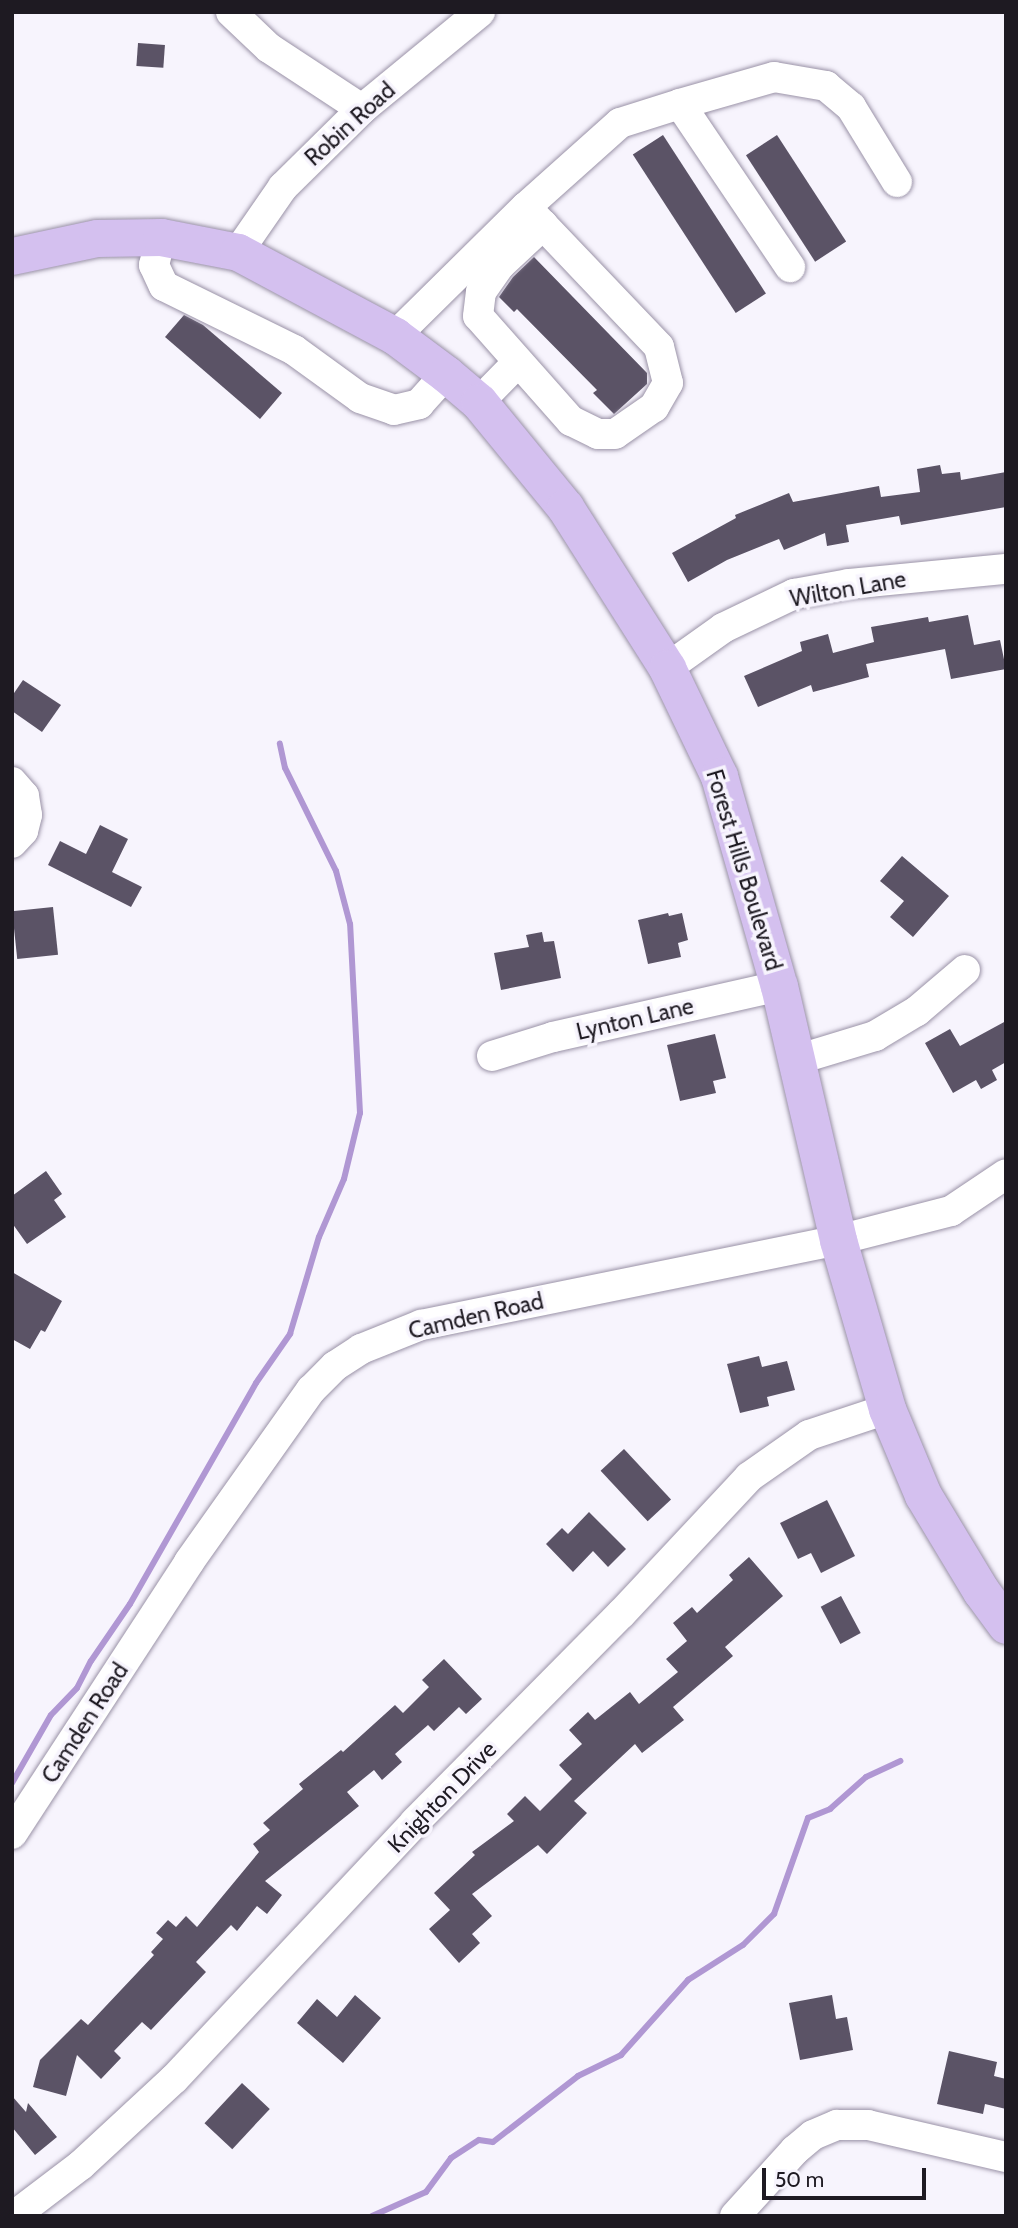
<!DOCTYPE html>
<html>
<head>
<meta charset="utf-8">
<style>
	body { margin:0 }
	#map { position:relative; width:1018px; height:2228px; overflow:hidden; background:#f7f4fd; font-family:Cabin,sans-serif }
	div>[style] { position:absolute }
	.stream>* { height:6px; margin:-3px; padding:0 3px; transform-origin:3px; border-radius:3px; background:#b097d3 }
	.building>* { inset:0; background:#5b5366; transform-origin:0 0 }
	.roads { filter:drop-shadow(0 0 2px #9a92a7) drop-shadow(0 0 2px #9a92a7) }
	.minor>* { height:30px; margin:-15px; padding:0 15px; transform-origin:15px; border-radius:15px; background:#fff }
	.major>* { height:37px; margin:-18.5px; padding:0 18.5px; transform-origin:18.5px; border-radius:18.5px; background:#d4c0ef }
	span { translate:-50% -50%; white-space:nowrap; text-align:center; line-height:1.15; -webkit-text-stroke:7px #f7f4fd; paint-order:stroke }
	.street-label { font-size:23px; color:#1e1a22 }
	.frame { position:absolute; inset:0; border:14px solid #1e1a22; pointer-events:none }
	.scale { position:absolute; left:762px; top:2168px; width:164px; height:32px; box-sizing:border-box; border:4px solid #1e1a22; border-top:0; padding-left:9px; font-size:21px; line-height:24px; white-space:nowrap; color:#1e1a22; -webkit-text-stroke:5px #f7f4fd; paint-order:stroke }
</style>
</head>
<body>
<div id="map">
	<div class="stream">
		<i style="left:12px;top:1783px;width:78px;rotate:-60.2deg"></i>
		<i style="left:51px;top:1715px;width:37px;rotate:-46deg"></i>
		<i style="left:77px;top:1688px;width:30px;rotate:-63deg"></i>
		<i style="left:91px;top:1661px;width:69px;rotate:-55.6deg"></i>
		<i style="left:130px;top:1604px;width:254px;rotate:-60.3deg"></i>
		<i style="left:256px;top:1383px;width:60px;rotate:-55.2deg"></i>
		<i style="left:290px;top:1334px;width:101px;rotate:-73.4deg"></i>
		<i style="left:319px;top:1237px;width:63px;rotate:-66.7deg"></i>
		<i style="left:344px;top:1179px;width:68px;rotate:-76.4deg"></i>
		<i style="left:360px;top:1113px;width:189px;rotate:-93deg"></i>
		<i style="left:350px;top:924px;width:55px;rotate:-104.8deg"></i>
		<i style="left:336px;top:871px;width:115px;rotate:-116.3deg"></i>
		<i style="left:285px;top:768px;width:25px;rotate:-102deg"></i>
		<i style="left:372px;top:2216px;width:59px;rotate:-24deg"></i>
		<i style="left:426px;top:2192px;width:42px;rotate:-53.7deg"></i>
		<i style="left:451px;top:2158px;width:33px;rotate:-33deg"></i>
		<i style="left:479px;top:2140px;width:14px;rotate:8deg"></i>
		<i style="left:493px;top:2142px;width:108px;rotate:-37.8deg"></i>
		<i style="left:578px;top:2076px;width:48px;rotate:-26deg"></i>
		<i style="left:621px;top:2055px;width:101px;rotate:-48.2deg"></i>
		<i style="left:688px;top:1980px;width:65px;rotate:-32.5deg"></i>
		<i style="left:743px;top:1945px;width:44px;rotate:-45deg"></i>
		<i style="left:774px;top:1914px;width:102px;rotate:-70.5deg"></i>
		<i style="left:808px;top:1818px;width:24px;rotate:-22deg"></i>
		<i style="left:830px;top:1809px;width:48px;rotate:-41.6deg"></i>
		<i style="left:866px;top:1777px;width:38px;rotate:-25deg"></i>
	</div>
	<div class="building">
		<i style="left:138px;top:43px;width:27px;height:23px;rotate:4deg"></i>
		<i style="left:663px;top:135px;width:189px;height:36px;rotate:57deg"></i>
		<i style="left:777px;top:135px;width:127px;height:37px;rotate:57deg"></i>
		<i style="clip-path:polygon(534px 257px,647px 373px,647px 384px,614px 414px,593px 393px,597px 390px,517px 309px,514px 312px,499px 297px,513px 277px)"></i>
		<i style="clip-path:polygon(184px 315px,203px 325px,282px 393px,260px 419px,165px 337px)"></i>
		<i style="clip-path:polygon(940px 465px,942px 474px,960px 472px,961px 480px,1006px 472px,1006px 507px,901px 525px,899px 516px,846px 525px,849px 542px,827px 546px,825px 533px,784px 550px,779px 539px,727px 560px,688px 582px,672px 553px,736px 518px,735px 515px,789px 493px,793px 502px,879px 486px,881px 497px,920px 492px,917px 469px)"></i>
		<i style="clip-path:polygon(968px 615px,974px 645px,1000px 640px,1006px 669px,951px 679px,945px 649px,866px 664px,869px 677px,813px 692px,811px 685px,758px 707px,744px 676px,802px 651px,800px 642px,828px 634px,833px 653px,874px 642px,871px 627px,928px 617px,929px 622px)"></i>
		<i style="clip-path:polygon(23px 680px,61px 705px,42px 732px,12px 711px,12px 696px)"></i>
		<i style="clip-path:polygon(100px 825px,128px 839px,112px 872px,142px 887px,131px 907px,48px 865px,60px 841px,86px 854px)"></i>
		<i style="clip-path:polygon(902px 856px,949px 896px,913px 937px,890px 917px,904px 901px,880px 881px)"></i>
		<i style="left:53px;top:907px;width:48px;height:41px;rotate:84deg"></i>
		<i style="clip-path:polygon(668px 913px,669px 916px,682px 913px,688px 940px,678px 943px,681px 957px,648px 964px,638px 920px)"></i>
		<i style="clip-path:polygon(542px 932px,544px 942px,554px 941px,561px 978px,501px 990px,494px 953px,529px 947px,526px 935px)"></i>
		<i style="clip-path:polygon(1006px 1021px,1006px 1062px,992px 1070px,997px 1080px,981px 1089px,976px 1080px,953px 1093px,925px 1043px,950px 1029px,960px 1046px)"></i>
		<i style="clip-path:polygon(715px 1034px,726px 1078px,713px 1081px,716px 1093px,680px 1101px,667px 1045px)"></i>
		<i style="clip-path:polygon(46px 1171px,62px 1194px,54px 1200px,66px 1217px,27px 1244px,12px 1223px,12px 1196px)"></i>
		<i style="clip-path:polygon(12px 1272px,62px 1301px,45px 1332px,41px 1330px,30px 1349px,12px 1339px)"></i>
		<i style="clip-path:polygon(759px 1356px,762px 1367px,787px 1361px,795px 1390px,767px 1397px,769px 1406px,740px 1413px,727px 1364px)"></i>
		<i style="left:624px;top:1449px;width:69px;height:32px;rotate:47deg"></i>
		<i style="clip-path:polygon(827px 1500px,855px 1556px,821px 1573px,811px 1553px,798px 1559px,780px 1523px)"></i>
		<i style="clip-path:polygon(589px 1512px,626px 1549px,608px 1567px,593px 1551px,573px 1572px,546px 1544px,562px 1528px,568px 1534px)"></i>
		<i style="clip-path:polygon(749px 1557px,783px 1596px,725px 1647px,733px 1656px,673px 1707px,684px 1720px,642px 1753px,635px 1744px,574px 1801px,587px 1813px,547px 1854px,538px 1845px,472px 1894px,492px 1916px,472px 1934px,480px 1943px,459px 1963px,429px 1929px,450px 1910px,434px 1893px,475px 1855px,472px 1852px,514px 1821px,507px 1814px,525px 1796px,540px 1811px,572px 1779px,559px 1765px,582px 1744px,569px 1730px,588px 1712px,595px 1720px,630px 1692px,639px 1704px,678px 1672px,666px 1659px,687px 1641px,673px 1623px,692px 1607px,697px 1613px,733px 1580px,729px 1575px)"></i>
		<i style="left:841px;top:1596px;width:42px;height:23px;rotate:62deg"></i>
		<i style="clip-path:polygon(444px 1659px,482px 1699px,466px 1714px,459px 1707px,434px 1731px,428px 1725px,395px 1754px,402px 1762px,382px 1780px,374px 1770px,347px 1792px,359px 1806px,265px 1881px,282px 1895px,267px 1914px,257px 1906px,237px 1931px,231px 1925px,196px 1962px,206px 1972px,151px 2030px,142px 2022px,114px 2051px,121px 2058px,101px 2079px,77px 2055px,66px 2096px,33px 2087px,40px 2060px,81px 2019px,88px 2025px,154px 1955px,151px 1952px,163px 1939px,156px 1933px,168px 1920px,176px 1927px,186px 1916px,197px 1927px,259px 1852px,253px 1844px,270px 1830px,263px 1823px,303px 1789px,299px 1784px,341px 1750px,343px 1752px,395px 1705px,403px 1713px,429px 1687px,422px 1680px)"></i>
		<i style="clip-path:polygon(355px 1995px,381px 2018px,343px 2063px,297px 2023px,317px 1999px,337px 2017px)"></i>
		<i style="clip-path:polygon(832px 1995px,836px 2019px,847px 2017px,853px 2050px,800px 2060px,789px 2003px)"></i>
		<i style="clip-path:polygon(949px 2051px,997px 2062px,994px 2076px,1006px 2079px,1006px 2109px,985px 2104px,983px 2114px,937px 2104px)"></i>
		<i style="left:242px;top:2083px;width:38px;height:55px;rotate:43deg"></i>
		<i style="clip-path:polygon(12px 2096px,26px 2112px,28px 2103px,57px 2137px,35px 2155px,12px 2127px)"></i>
	</div>
	<div class="roads">
		<div class="minor">
			<i style="left:231px;top:12px;width:52px;rotate:43.5deg"></i>
			<i style="left:269px;top:48px;width:111px;rotate:33.3deg"></i>
			<i style="left:680px;top:104px;width:197px;rotate:56deg"></i>
			<i style="left:526px;top:207px;width:25px;rotate:47deg"></i>
			<i style="left:543px;top:225px;width:168px;rotate:46.4deg"></i>
			<i style="left:659px;top:347px;width:37px;rotate:76deg"></i>
			<i style="left:668px;top:383px;width:28px;rotate:120deg"></i>
			<i style="left:654px;top:407px;width:47px;rotate:145.3deg"></i>
			<i style="left:615px;top:434px;width:17px;rotate:180deg"></i>
			<i style="left:598px;top:434px;width:30px;rotate:-154deg"></i>
			<i style="left:571px;top:421px;width:140px;rotate:-131.5deg"></i>
			<i style="left:478px;top:316px;width:24px;rotate:-83deg"></i>
			<i style="left:481px;top:292px;width:33px;rotate:-55deg"></i>
			<i style="left:500px;top:265px;width:59px;rotate:-42.9deg"></i>
			<i style="left:161px;top:237px;width:29px;rotate:104deg"></i>
			<i style="left:154px;top:265px;width:23px;rotate:65deg"></i>
			<i style="left:164px;top:286px;width:145px;rotate:26.2deg"></i>
			<i style="left:294px;top:350px;width:82px;rotate:36deg"></i>
			<i style="left:360px;top:398px;width:36px;rotate:19deg"></i>
			<i style="left:394px;top:410px;width:26px;rotate:-13deg"></i>
			<i style="left:419px;top:404px;width:40px;rotate:-48deg"></i>
			<i style="left:238px;top:252px;width:79px;rotate:-55.3deg"></i>
			<i style="left:283px;top:187px;width:111px;rotate:-44.6deg"></i>
			<i style="left:362px;top:109px;width:153px;rotate:-39.4deg"></i>
			<i style="left:395px;top:336px;width:184px;rotate:-44.6deg"></i>
			<i style="left:526px;top:207px;width:126px;rotate:-41.8deg"></i>
			<i style="left:620px;top:123px;width:63px;rotate:-17.6deg"></i>
			<i style="left:680px;top:104px;width:98px;rotate:-16deg"></i>
			<i style="left:774px;top:77px;width:53px;rotate:9.8deg"></i>
			<i style="left:826px;top:86px;width:33px;rotate:40deg"></i>
			<i style="left:851px;top:107px;width:88px;rotate:58.5deg"></i>
			<i style="left:479px;top:402px;width:56px;rotate:-45.7deg"></i>
			<i style="left:667px;top:668px;width:69px;rotate:-35.5deg"></i>
			<i style="left:723px;top:628px;width:79px;rotate:-25.6deg"></i>
			<i style="left:794px;top:594px;width:56px;rotate:-10.3deg"></i>
			<i style="left:849px;top:584px;width:158px;rotate:-5.5deg"></i>
			<i style="left:12px;top:782px;width:18px;rotate:49deg"></i>
			<i style="left:24px;top:796px;width:19px;rotate:81deg"></i>
			<i style="left:27px;top:815px;width:16px;rotate:104deg"></i>
			<i style="left:23px;top:831px;width:16px;rotate:133deg"></i>
			<i style="left:492px;top:1056px;width:64px;rotate:-17.3deg"></i>
			<i style="left:553px;top:1037px;width:232px;rotate:-12.7deg"></i>
			<i style="left:796px;top:1060px;width:83px;rotate:-16.9deg"></i>
			<i style="left:875px;top:1036px;width:49px;rotate:-30.8deg"></i>
			<i style="left:917px;top:1011px;width:63px;rotate:-40.5deg"></i>
			<i style="left:12px;top:1834px;width:325px;rotate:-56.9deg"></i>
			<i style="left:189px;top:1562px;width:211px;rotate:-54.7deg"></i>
			<i style="left:311px;top:1390px;width:34px;rotate:-45deg"></i>
			<i style="left:335px;top:1366px;width:31px;rotate:-33deg"></i>
			<i style="left:361px;top:1349px;width:65px;rotate:-21.8deg"></i>
			<i style="left:421px;top:1325px;width:426px;rotate:-11.5deg"></i>
			<i style="left:838px;top:1240px;width:117px;rotate:-14.4deg"></i>
			<i style="left:951px;top:1211px;width:66px;rotate:-33.9deg"></i>
			<i style="left:14px;top:2216px;width:84px;rotate:-37.3deg"></i>
			<i style="left:81px;top:2165px;width:127px;rotate:-42.8deg"></i>
			<i style="left:174px;top:2079px;width:352px;rotate:-46.8deg"></i>
			<i style="left:415px;top:1822px;width:293px;rotate:-45.3deg"></i>
			<i style="left:621px;top:1614px;width:187px;rotate:-46.9deg"></i>
			<i style="left:749px;top:1477px;width:73px;rotate:-35deg"></i>
			<i style="left:809px;top:1435px;width:82px;rotate:-18.4deg"></i>
			<i style="left:735px;top:2216px;width:89px;rotate:-47.7deg"></i>
			<i style="left:795px;top:2150px;width:23px;rotate:-40deg"></i>
			<i style="left:813px;top:2135px;width:26px;rotate:-23deg"></i>
			<i style="left:837px;top:2125px;width:31px"></i>
			<i style="left:868px;top:2125px;width:142px;rotate:13.1deg"></i>
		</div>
		<div class="major">
			<i style="left:12px;top:256px;width:87px;rotate:-12deg"></i>
			<i style="left:97px;top:238px;width:64px;rotate:-0.9deg"></i>
			<i style="left:161px;top:237px;width:78px;rotate:11deg"></i>
			<i style="left:238px;top:252px;width:178px;rotate:28.1deg"></i>
			<i style="left:395px;top:336px;width:64px;rotate:36.7deg"></i>
			<i style="left:446px;top:374px;width:43px;rotate:40.3deg"></i>
			<i style="left:479px;top:402px;width:136px;rotate:50.7deg"></i>
			<i style="left:565px;top:507px;width:191px;rotate:57.6deg"></i>
			<i style="left:667px;top:668px;width:120px;rotate:64.3deg"></i>
			<i style="left:719px;top:776px;width:218px;rotate:74.1deg"></i>
			<i style="left:779px;top:986px;width:261px;rotate:76.9deg"></i>
			<i style="left:838px;top:1240px;width:176px;rotate:73.8deg"></i>
			<i style="left:887px;top:1409px;width:93px;rotate:67.3deg"></i>
			<i style="left:923px;top:1495px;width:112px;rotate:58.9deg"></i>
			<i style="left:981px;top:1591px;width:42px;rotate:53.7deg"></i>
		</div>
	</div>
	<div class="street-label">
		<span style="left:350px;top:124px;rotate:-42deg">Robin Road</span>
		<span style="left:848px;top:589px;rotate:-10deg">Wilton Lane</span>
		<span style="left:744px;top:870px;rotate:73deg">Forest Hills Boulevard</span>
		<span style="left:635px;top:1019px;rotate:-13deg">Lynton Lane</span>
		<span style="left:476px;top:1316px;rotate:-13deg">Camden Road</span>
		<span style="left:85px;top:1723px;rotate:-57deg">Camden Road</span>
		<span style="left:442px;top:1797px;rotate:-46deg">Knighton Drive</span>
	</div>
	<div class="frame"></div>
	<div class="scale">50 m</div>
</div>
</body>
</html>
